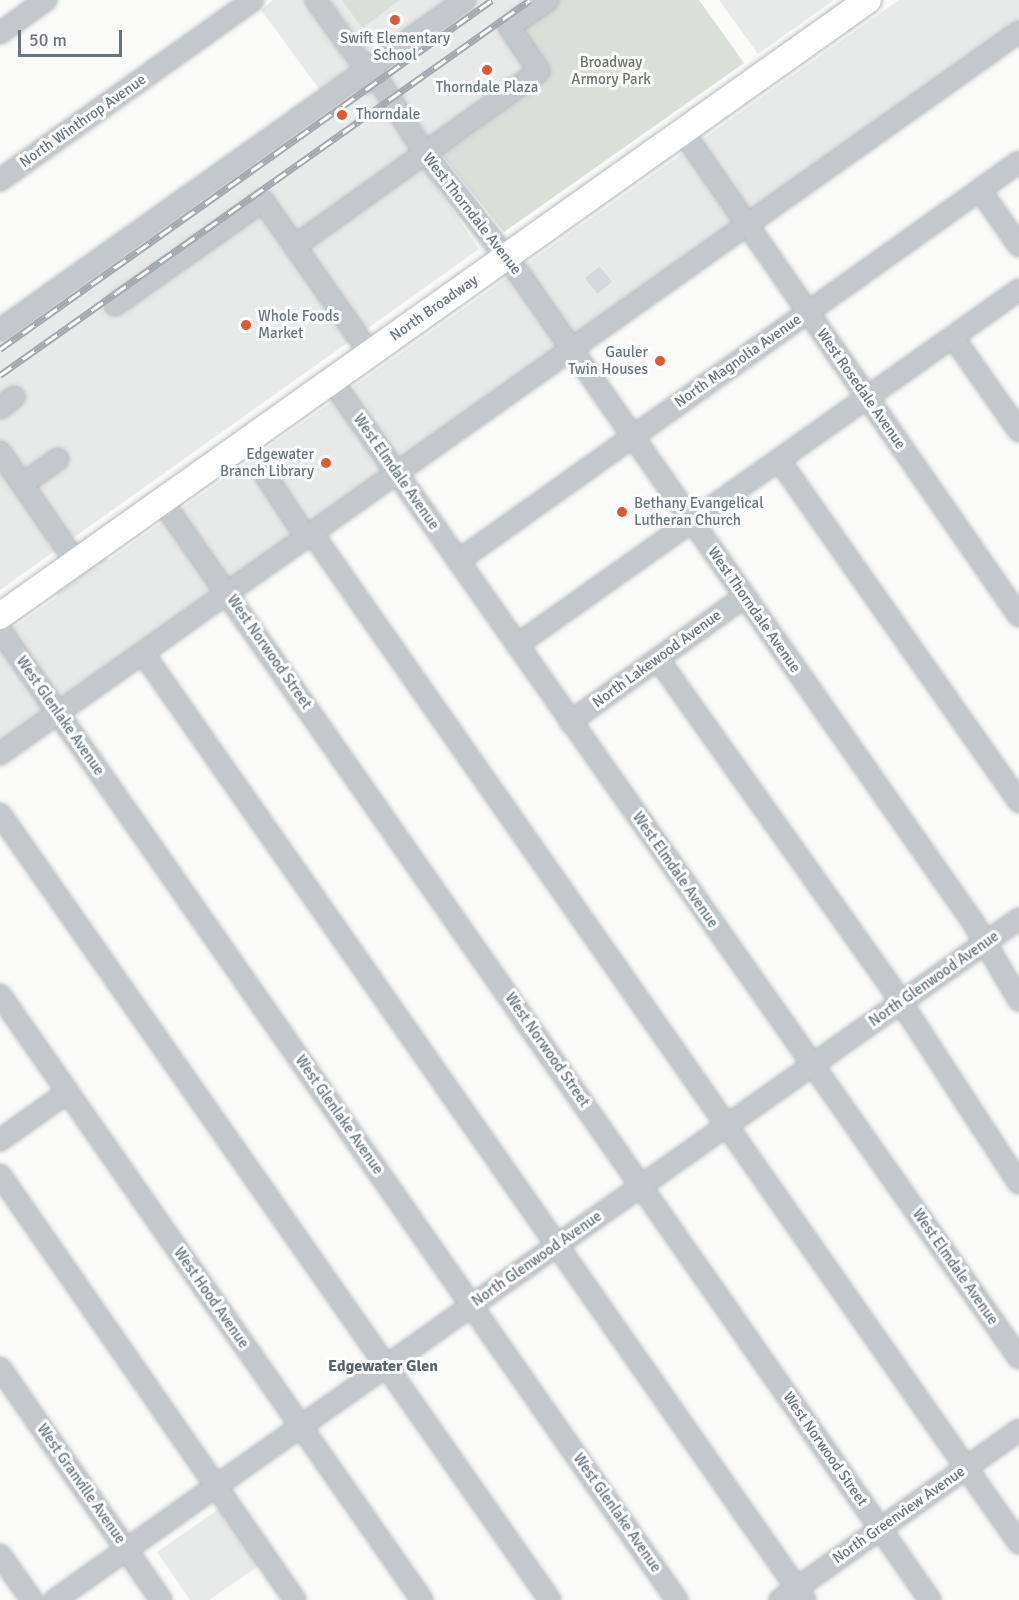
<!DOCTYPE html>
<html>
<head>
<meta charset="utf-8">
<style>
	body { margin:0 }
	#map { position:relative; width:1019px; height:1600px; overflow:hidden; background:#fafaf8; font-family:Signika,sans-serif }
	div>[style] { position:absolute }
	.built>* { inset:0; background:#e8e9e9 }
	.green>* { inset:0; background:#dadfd7 }
	.minor-tunnel>* { height:20px; margin-top:-10px; transform-origin:0; background:repeating-linear-gradient(90deg,#d5d9db 0 20px,transparent 0 30px) }
	.roads { filter:drop-shadow(0 0 2px #b5babe) drop-shadow(0 0 2px #b5babe) }
	.minor>* { height:20px; margin:-10px; padding:0 10px; transform-origin:10px; border-radius:10px; background:#c3c8cc }
	.major>* { height:26px; margin:-13px; padding:0 13px; transform-origin:13px; border-radius:13px; background:#fff }
	.rail>* { height:7px; margin-top:-3.5px; transform-origin:0; background:repeating-linear-gradient(90deg,#fff 0 14px,#a2aab0 0 28px); box-sizing:border-box; border-block:2px solid #a2aab0 }
	.dots>* { width:16px; height:16px; translate:-50% -50%; box-sizing:border-box; border:3px solid #fff; border-radius:50% }
	span { translate:-50% -50%; white-space:nowrap; text-align:center; line-height:1.15; -webkit-text-stroke:6px #fff; paint-order:stroke }
	.poi-label { font-size:15px; color:#657683 }
	.left { translate:0 -50%; text-align:left }
	.right { translate:-100% -50%; text-align:right }
	.park-label { font-size:15px; color:#687a64 }
	.street-label { font-size:15px; color:#657683 }
	.neighbourhood-label { font-size:16px; color:#57646e; font-weight:700 }
	.scale { position:absolute; left:18px; top:30px; width:104px; height:27px; box-sizing:border-box; border:3px solid #657683; border-top:0; padding-left:8px; font-size:18px; line-height:21px; white-space:nowrap; color:#657683; -webkit-text-stroke:4px #fff; paint-order:stroke }
</style>
</head>
<body>
<div id="map">
	<div class="built">
		<i style="clip-path:polygon(273px 0,307px 0,357px 81px,362px 78px,479px 249px,0 590px,0 336px,325px 97px,261px 10px)"></i>
		<i style="clip-path:polygon(330px 0,536px 0,539px 71px,434px 145px)"></i>
		<i style="clip-path:polygon(719px 0,834px 0,758px 54px)"></i>
		<i style="clip-path:polygon(899px 0,1019px 0,1019px 30px,0 755px,0 637px,57px 597px,57px 591px,103px 558px,109px 560px)"></i>
		<i style="clip-path:polygon(223px 1506px,263px 1563px,209px 1600px,190px 1600px,157px 1552px)"></i>
	</div>
	<div class="green">
		<i style="clip-path:polygon(342px 0,400px 0,362px 28px)"></i>
		<i style="clip-path:polygon(536px 0,699px 0,744px 63px,504px 232px,434px 145px,539px 71px,505px 22px)"></i>
	</div>
	<div class="minor-tunnel">
		<i style="left:591px;top:286px;width:19px;rotate:-39deg"></i>
	</div>
	<div class="roads">
		<div class="minor">
			<i style="left:316px;top:0;width:86px;rotate:54.5deg"></i>
			<i style="left:366px;top:70px;width:12px;rotate:81deg"></i>
			<i style="left:0;top:33px;width:57px;rotate:-35.7deg"></i>
			<i style="left:366px;top:70px;width:6px"></i>
			<i style="left:372px;top:70px;width:97px;rotate:57.6deg"></i>
			<i style="left:424px;top:152px;width:160px;rotate:52.1deg"></i>
			<i style="left:522px;top:278px;width:786px;rotate:55deg"></i>
			<i style="left:973px;top:922px;width:91px;rotate:59.5deg"></i>
			<i style="left:683px;top:132px;width:589px;rotate:55.23deg"></i>
			<i style="left:0;top:180px;width:310px;rotate:-35.4deg"></i>
			<i style="left:980px;top:190px;width:68px;rotate:55.1deg"></i>
			<i style="left:295px;top:246px;width:300px;rotate:-35.6deg"></i>
			<i style="left:539px;top:71px;width:53px;rotate:-124.3deg"></i>
			<i style="left:509px;top:27px;width:47px;rotate:-34.7deg"></i>
			<i style="left:115px;top:305px;width:181px;rotate:-35.1deg"></i>
			<i style="left:263px;top:201px;width:186px;rotate:54.9deg"></i>
			<i style="left:0;top:330px;width:570px;rotate:-35.36deg"></i>
			<i style="left:953px;top:337px;width:115px;rotate:54.9deg"></i>
			<i style="left:332px;top:381px;width:1194px;rotate:54.89deg"></i>
			<i style="left:0;top:408px;width:18px;rotate:-38deg"></i>
			<i style="left:0;top:452px;width:134px;rotate:55.4deg"></i>
			<i style="left:779px;top:460px;width:418px;rotate:54.9deg"></i>
			<i style="left:266px;top:476px;width:73px;rotate:56.7deg"></i>
			<i style="left:23px;top:484px;width:43px;rotate:-35.5deg"></i>
			<i style="left:162px;top:501px;width:1341px;rotate:55.05deg"></i>
			<i style="left:312px;top:533px;width:1233px;rotate:55.01deg"></i>
			<i style="left:458px;top:561px;width:688px;rotate:-35.42deg"></i>
			<i style="left:0;top:630px;width:1183px;rotate:55.09deg"></i>
			<i style="left:517px;top:645px;width:615px;rotate:-35.27deg"></i>
			<i style="left:143px;top:653px;width:1155px;rotate:55.04deg"></i>
			<i style="left:658px;top:659px;width:402px;rotate:54.6deg"></i>
			<i style="left:891px;top:987px;width:234px;rotate:56.9deg"></i>
			<i style="left:570px;top:722px;width:214px;rotate:-35.7deg"></i>
			<i style="left:0;top:754px;width:1249px;rotate:-35.32deg"></i>
			<i style="left:0;top:814px;width:959px;rotate:55.02deg"></i>
			<i style="left:0;top:995px;width:738px;rotate:55.1deg"></i>
			<i style="left:0;top:1140px;width:83px;rotate:-35.2deg"></i>
			<i style="left:0;top:1175px;width:517px;rotate:55.23deg"></i>
			<i style="left:0;top:1368px;width:282px;rotate:55.2deg"></i>
			<i style="left:0;top:1555px;width:55px;rotate:54.6deg"></i>
			<i style="left:55px;top:1600px;width:1180px;rotate:-35.24deg"></i>
			<i style="left:780px;top:1600px;width:293px;rotate:-35.4deg"></i>
		</div>
		<div class="major">
			<i style="left:0;top:616px;width:1064px;rotate:-35.36deg"></i>
		</div>
	</div>
	<div class="rail">
		<i style="left:0;top:349px;width:603px;rotate:-35.35deg"></i>
		<i style="left:0;top:375px;width:649px;rotate:-35.28deg"></i>
	</div>
	<div class="dots">
		<i style="left:395px;top:20px;background:#e4572e"></i>
		<i style="left:487px;top:70px;background:#e4572e"></i>
		<i style="left:342px;top:115px;background:#e4572e"></i>
		<i style="left:246px;top:325px;background:#e4572e"></i>
		<i style="left:660px;top:361px;background:#e4572e"></i>
		<i style="left:326px;top:463px;background:#e4572e"></i>
		<i style="left:622px;top:512px;background:#e4572e"></i>
	</div>
	<div class="poi-label">
		<span style="left:395px;top:47px">Swift Elementary<br>School</span>
		<span style="left:487px;top:88px">Thorndale Plaza</span>
		<span class="left" style="left:356px;top:115px">Thorndale</span>
		<span class="left" style="left:258px;top:325px">Whole Foods<br>Market</span>
		<span class="right" style="left:648px;top:361px">Gauler<br>Twin Houses</span>
		<span class="right" style="left:314px;top:463px">Edgewater<br>Branch Library</span>
		<span class="left" style="left:634px;top:512px">Bethany Evangelical<br>Lutheran Church</span>
	</div>
	<div class="park-label">
		<span style="left:611px;top:71px">Broadway<br>Armory Park</span>
	</div>
	<div class="street-label">
		<span style="left:83px;top:121px;rotate:-35deg">North Winthrop Avenue</span>
		<span style="left:472px;top:214px;rotate:52deg">West Thorndale Avenue</span>
		<span style="left:434px;top:308px;rotate:-35deg">North Broadway</span>
		<span style="left:738px;top:361px;rotate:-35deg">North Magnolia Avenue</span>
		<span style="left:861px;top:389px;rotate:55deg">West Rosedale Avenue</span>
		<span style="left:396px;top:472px;rotate:55deg">West Elmdale Avenue</span>
		<span style="left:754px;top:610px;rotate:55deg">West Thorndale Avenue</span>
		<span style="left:269px;top:652px;rotate:55deg">West Norwood Street</span>
		<span style="left:657px;top:659px;rotate:-36deg">North Lakewood Avenue</span>
		<span style="left:60px;top:716px;rotate:55deg">West Glenlake Avenue</span>
		<span style="left:675px;top:870px;rotate:55deg">West Elmdale Avenue</span>
		<span style="left:934px;top:979px;rotate:-35deg">North Glenwood Avenue</span>
		<span style="left:547px;top:1050px;rotate:55deg">West Norwood Street</span>
		<span style="left:339px;top:1115px;rotate:55deg">West Glenlake Avenue</span>
		<span style="left:537px;top:1259px;rotate:-35deg">North Glenwood Avenue</span>
		<span style="left:955px;top:1267px;rotate:55deg">West Elmdale Avenue</span>
		<span style="left:211px;top:1298px;rotate:55deg">West Hood Avenue</span>
		<span style="left:825px;top:1449px;rotate:55deg">West Norwood Street</span>
		<span style="left:81px;top:1484px;rotate:55deg">West Granville Avenue</span>
		<span style="left:617px;top:1513px;rotate:55deg">West Glenlake Avenue</span>
		<span style="left:899px;top:1515px;rotate:-35deg">North Greenview Avenue</span>
	</div>
	<div class="neighbourhood-label">
		<span style="left:383px;top:1366px">Edgewater Glen</span>
	</div>
	<div class="scale">50 m</div>
</div>
</body>
</html>
